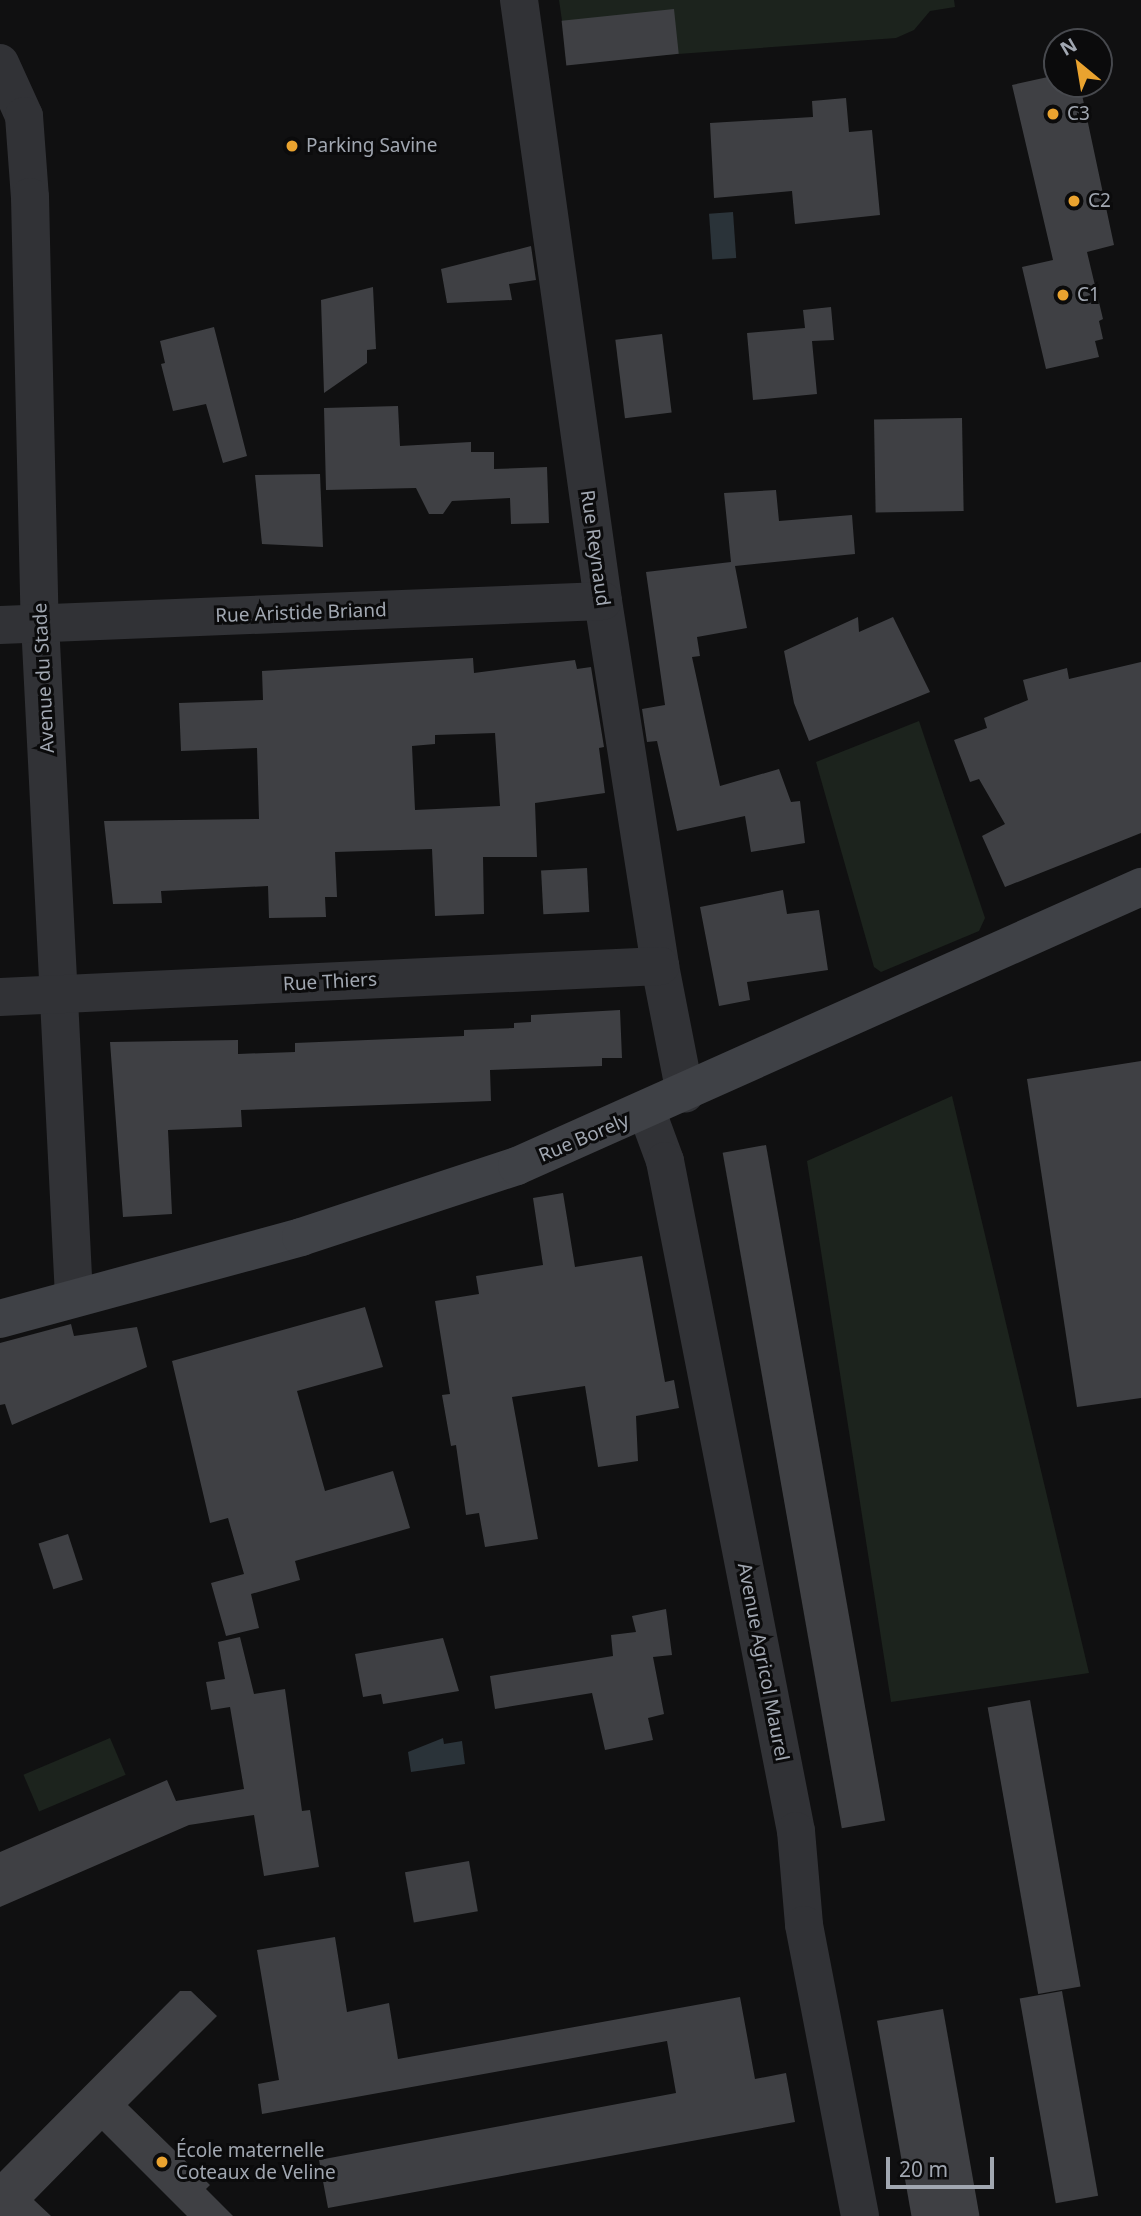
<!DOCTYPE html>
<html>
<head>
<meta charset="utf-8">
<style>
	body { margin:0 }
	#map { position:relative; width:1141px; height:2216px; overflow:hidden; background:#101011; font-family:"Noto Sans",sans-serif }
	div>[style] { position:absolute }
	.green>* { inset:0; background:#1c231d; transform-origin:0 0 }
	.water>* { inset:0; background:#2a3339; transform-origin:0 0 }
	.building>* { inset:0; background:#3f4044; transform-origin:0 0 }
	.street>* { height:38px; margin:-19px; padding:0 19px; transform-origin:19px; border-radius:19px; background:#313236 }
	.secondary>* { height:38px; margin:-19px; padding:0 19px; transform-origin:19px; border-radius:19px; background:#3f4146 }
	.dots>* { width:19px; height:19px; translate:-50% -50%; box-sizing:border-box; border:4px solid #0b0b0c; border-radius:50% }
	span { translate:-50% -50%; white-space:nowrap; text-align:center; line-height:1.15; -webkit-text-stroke:6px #0b0b0c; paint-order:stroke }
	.poi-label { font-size:19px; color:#a1a7b1 }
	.left { translate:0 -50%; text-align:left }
	.street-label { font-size:19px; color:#a1a7b1 }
	.north { position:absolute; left:1043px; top:28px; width:70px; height:70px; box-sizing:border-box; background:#0b0b0c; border:2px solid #47494e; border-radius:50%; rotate:330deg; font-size:19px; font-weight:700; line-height:28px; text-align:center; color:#a1a7b1 }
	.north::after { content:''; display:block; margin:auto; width:24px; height:32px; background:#eaa32f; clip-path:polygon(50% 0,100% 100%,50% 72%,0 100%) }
	.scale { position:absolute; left:886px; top:2157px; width:108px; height:32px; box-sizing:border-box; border:4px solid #a1a7b1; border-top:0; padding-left:9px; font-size:21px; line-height:24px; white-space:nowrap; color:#a1a7b1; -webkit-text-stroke:5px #0b0b0c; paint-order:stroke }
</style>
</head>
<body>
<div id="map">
	<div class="green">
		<i style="clip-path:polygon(559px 0,954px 0,955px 7px,930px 11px,914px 30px,896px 38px,568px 62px)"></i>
		<i style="clip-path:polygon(919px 721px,985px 918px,979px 931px,881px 972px,874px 967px,816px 762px)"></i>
		<i style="clip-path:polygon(952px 1096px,1089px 1673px,891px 1702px,807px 1161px)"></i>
		<i style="left:110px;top:1738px;width:40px;height:94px;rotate:67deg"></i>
	</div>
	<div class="water">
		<i style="left:733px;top:212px;width:46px;height:24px;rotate:86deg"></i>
		<i style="clip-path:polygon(443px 1738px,444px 1744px,462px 1741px,465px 1764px,411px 1772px,408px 1752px)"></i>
	</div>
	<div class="building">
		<i style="left:674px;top:9px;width:45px;height:113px;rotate:84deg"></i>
		<i style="clip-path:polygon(1057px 75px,1057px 84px,1074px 84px,1081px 90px,1114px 245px,1087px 252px,1103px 319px,1099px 321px,1103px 339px,1095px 341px,1099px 357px,1046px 369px,1022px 267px,1053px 260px,1012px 85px)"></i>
		<i style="clip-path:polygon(846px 98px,849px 132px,872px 130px,880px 215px,795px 224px,792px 191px,714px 198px,710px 123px,813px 117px,812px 101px)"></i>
		<i style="clip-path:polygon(531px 246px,536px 280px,509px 284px,512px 300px,447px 303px,441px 269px)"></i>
		<i style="clip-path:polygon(373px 287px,376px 349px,367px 350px,367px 363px,324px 393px,321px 300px)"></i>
		<i style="clip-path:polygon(831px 307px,834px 340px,812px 341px,817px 394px,753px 400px,747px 333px,805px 328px,803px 310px)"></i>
		<i style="clip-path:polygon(214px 327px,247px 456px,223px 463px,206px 404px,173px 411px,161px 364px,165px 363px,160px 341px)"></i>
		<i style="left:662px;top:334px;width:79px;height:47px;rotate:83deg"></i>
		<i style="clip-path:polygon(398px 406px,400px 446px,471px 442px,471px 452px,494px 452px,494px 469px,547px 467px,549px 523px,511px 524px,510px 498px,452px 501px,443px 514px,429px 514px,416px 488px,326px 490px,324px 408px)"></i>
		<i style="left:962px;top:418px;width:93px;height:88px;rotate:89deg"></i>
		<i style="clip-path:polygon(320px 474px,323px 547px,262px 544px,255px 475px)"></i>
		<i style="clip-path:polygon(776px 490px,779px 521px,852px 515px,855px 554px,735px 566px,747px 628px,697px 637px,700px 656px,692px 657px,720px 786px,779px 769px,791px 802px,800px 801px,805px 843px,751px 852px,745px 816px,677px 831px,657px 741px,647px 742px,642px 709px,665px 705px,646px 572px,731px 562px,724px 493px)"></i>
		<i style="clip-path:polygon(858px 617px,859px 632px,893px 617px,930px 692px,809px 741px,794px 703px,784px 651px)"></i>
		<i style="clip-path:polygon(evenodd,473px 658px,474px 673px,575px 660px,577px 669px,591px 667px,604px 747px,599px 748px,605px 793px,535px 803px,537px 857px,483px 857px,484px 914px,435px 916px,432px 849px,335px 852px,337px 897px,325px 897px,326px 917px,269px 918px,268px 886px,161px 891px,162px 903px,113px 904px,104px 821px,259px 819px,257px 748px,181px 751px,179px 703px,263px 700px,262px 671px,473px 658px,495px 733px,500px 806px,415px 810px,412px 746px,435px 744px,435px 735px,495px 733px)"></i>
		<i style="clip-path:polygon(1141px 662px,1141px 833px,1005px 887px,982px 836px,1005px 824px,979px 779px,970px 782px,954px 740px,987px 728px,984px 718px,1028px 700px,1023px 680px,1067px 668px,1069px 679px)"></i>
		<i style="left:587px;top:868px;width:44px;height:46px;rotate:87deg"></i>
		<i style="clip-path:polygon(783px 890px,787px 914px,819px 910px,828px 970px,747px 982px,750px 1000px,719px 1006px,700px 907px)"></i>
		<i style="clip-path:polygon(620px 1010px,622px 1058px,602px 1058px,602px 1066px,490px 1070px,491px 1101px,241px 1110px,242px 1127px,168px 1130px,172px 1214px,123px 1217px,110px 1042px,238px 1040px,238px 1054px,295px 1052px,295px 1043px,464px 1036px,464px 1030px,514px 1028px,514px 1023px,531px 1022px,531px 1015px)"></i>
		<i style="clip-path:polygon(1141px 1061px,1141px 1398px,1077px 1407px,1027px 1079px)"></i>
		<i style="left:766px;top:1145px;width:686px;height:44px;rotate:80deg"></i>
		<i style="clip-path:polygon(563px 1193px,575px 1267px,642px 1256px,665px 1382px,674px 1380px,679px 1408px,636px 1416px,638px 1461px,598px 1467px,585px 1386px,512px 1397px,538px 1539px,485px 1547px,479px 1513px,466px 1515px,456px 1445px,451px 1446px,442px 1395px,450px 1394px,435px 1301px,479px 1294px,476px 1276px,543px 1265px,533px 1198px)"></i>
		<i style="clip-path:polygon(365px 1307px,383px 1367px,297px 1391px,325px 1491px,393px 1471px,410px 1528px,295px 1561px,300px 1580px,251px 1594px,259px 1628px,226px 1636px,211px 1583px,244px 1574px,228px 1518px,210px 1523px,172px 1361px)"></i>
		<i style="clip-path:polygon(71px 1324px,74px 1336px,137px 1327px,147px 1367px,12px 1425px,5px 1404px,0 1405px,0 1343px)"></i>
		<i style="left:68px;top:1534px;width:48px;height:31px;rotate:72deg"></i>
		<i style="clip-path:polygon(666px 1609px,672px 1655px,653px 1657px,664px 1714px,648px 1718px,653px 1740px,605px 1750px,592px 1693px,495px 1709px,490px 1676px,613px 1656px,611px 1635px,636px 1632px,632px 1616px)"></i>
		<i style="clip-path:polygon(240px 1637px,254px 1694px,285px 1689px,302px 1811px,310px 1810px,319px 1867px,264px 1876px,254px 1815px,189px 1825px,0 1907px,0 1852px,167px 1780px,176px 1801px,244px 1789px,230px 1707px,211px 1710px,206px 1682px,225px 1679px,218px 1642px)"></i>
		<i style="clip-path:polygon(443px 1638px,459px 1691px,383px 1704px,381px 1694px,363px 1697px,355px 1654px)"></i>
		<i style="left:1030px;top:1700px;width:291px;height:43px;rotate:80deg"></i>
		<i style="left:469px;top:1861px;width:51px;height:65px;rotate:80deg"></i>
		<i style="clip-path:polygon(335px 1937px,347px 2012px,389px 2003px,398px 2059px,740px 1997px,755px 2079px,786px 2073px,795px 2122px,328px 2208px,319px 2160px,676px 2093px,667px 2041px,262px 2114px,258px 2084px,279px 2080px,257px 1950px)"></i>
		<i style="clip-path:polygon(180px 1991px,191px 1991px,217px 2016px,128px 2105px,210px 2185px,206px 2189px,233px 2216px,187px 2216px,102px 2131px,34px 2200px,51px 2216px,0 2216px,0 2172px)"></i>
		<i style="left:1062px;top:1991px;width:208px;height:43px;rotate:80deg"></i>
		<i style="left:943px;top:2009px;width:210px;height:67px;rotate:80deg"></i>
	</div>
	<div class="street">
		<i style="left:519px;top:0;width:607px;rotate:82.04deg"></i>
		<i style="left:603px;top:601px;width:369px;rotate:81.1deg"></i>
		<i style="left:660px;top:966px;width:130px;rotate:78.9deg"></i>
		<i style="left:0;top:63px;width:58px;rotate:65.6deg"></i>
		<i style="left:24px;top:116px;width:81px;rotate:85.8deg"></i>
		<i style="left:30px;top:197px;width:426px;rotate:88.7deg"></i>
		<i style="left:40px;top:623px;width:675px;rotate:87.11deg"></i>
		<i style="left:0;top:625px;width:603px;rotate:-2.28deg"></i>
		<i style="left:0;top:997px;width:661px;rotate:-2.69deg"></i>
		<i style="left:647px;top:1112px;width:52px;rotate:69.8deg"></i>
		<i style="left:665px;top:1161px;width:683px;rotate:78.94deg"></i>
		<i style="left:796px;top:1831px;width:94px;rotate:85.1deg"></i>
		<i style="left:804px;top:1925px;width:296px;rotate:79.1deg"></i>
	</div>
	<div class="secondary">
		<i style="left:0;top:1319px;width:312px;rotate:-15.2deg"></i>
		<i style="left:301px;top:1237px;width:227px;rotate:-18.2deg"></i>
		<i style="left:517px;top:1166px;width:684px;rotate:-24.09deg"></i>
	</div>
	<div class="dots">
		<i style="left:1053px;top:114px;background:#eaa32f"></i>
		<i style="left:292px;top:146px;background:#eaa32f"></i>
		<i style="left:1074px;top:201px;background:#eaa32f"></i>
		<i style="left:1063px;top:295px;background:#eaa32f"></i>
		<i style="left:162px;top:2162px;background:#eaa32f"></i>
	</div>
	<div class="poi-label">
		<span class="left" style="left:1067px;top:114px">C3</span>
		<span class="left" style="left:306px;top:146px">Parking Savine</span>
		<span class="left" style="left:1088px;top:201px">C2</span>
		<span class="left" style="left:1077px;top:295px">C1</span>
		<span class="left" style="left:176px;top:2162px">École maternelle<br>Coteaux de Veline</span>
	</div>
	<div class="street-label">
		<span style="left:595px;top:548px;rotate:82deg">Rue Reynaud</span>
		<span style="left:301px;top:613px;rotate:-2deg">Rue Aristide Briand</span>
		<span style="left:44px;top:678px;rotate:-93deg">Avenue du Stade</span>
		<span style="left:330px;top:982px;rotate:-3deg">Rue Thiers</span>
		<span style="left:584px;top:1138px;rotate:-23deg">Rue Borely</span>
		<span style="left:763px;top:1662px;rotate:79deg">Avenue Agricol Maurel</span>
	</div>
	<div class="north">N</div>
	<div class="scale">20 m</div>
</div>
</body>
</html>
